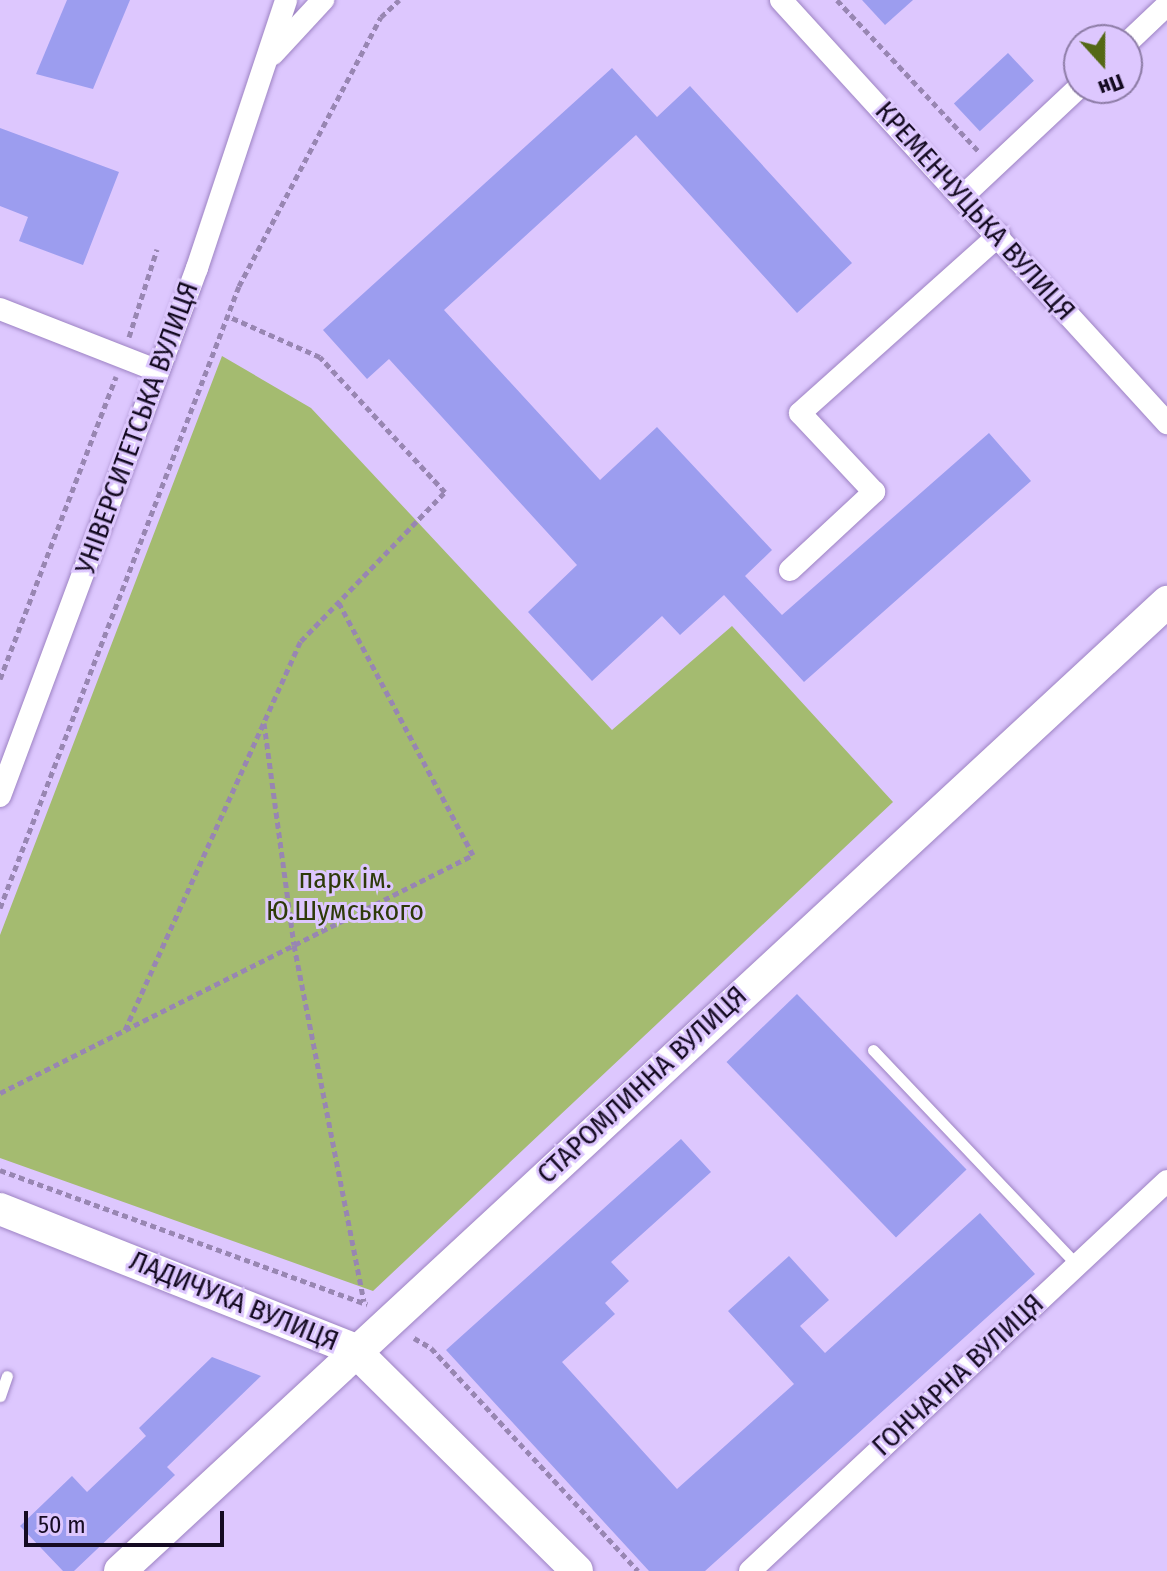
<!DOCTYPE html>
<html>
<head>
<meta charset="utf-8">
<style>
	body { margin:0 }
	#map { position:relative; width:1167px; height:1571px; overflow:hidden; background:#ddc7fe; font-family:"Fira Sans Condensed",sans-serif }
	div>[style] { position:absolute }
	.green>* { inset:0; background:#a4bb70 }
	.building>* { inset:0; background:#9c9def; transform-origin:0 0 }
	.path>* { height:5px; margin-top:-2.5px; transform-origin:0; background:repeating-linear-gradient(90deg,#9886b2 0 6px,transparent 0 10px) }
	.roads { filter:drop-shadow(0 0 2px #9d83c3) drop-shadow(0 0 2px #9d83c3) }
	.lane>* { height:11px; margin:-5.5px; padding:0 5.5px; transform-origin:5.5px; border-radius:5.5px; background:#fff }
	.street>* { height:22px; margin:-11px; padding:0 11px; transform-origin:11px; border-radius:11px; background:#fff }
	.secondary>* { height:32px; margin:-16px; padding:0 16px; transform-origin:16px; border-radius:16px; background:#fff }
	span { translate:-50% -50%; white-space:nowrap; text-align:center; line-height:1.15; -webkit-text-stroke:6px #ddc7fe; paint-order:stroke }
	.street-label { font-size:28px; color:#150b22 }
	.park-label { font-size:28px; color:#2e3a09 }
	.north { position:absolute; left:1063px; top:24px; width:80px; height:80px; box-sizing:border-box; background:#ddc7fe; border:2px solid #8d7ca6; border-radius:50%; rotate:159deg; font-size:22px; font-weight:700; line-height:32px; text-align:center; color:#150b22 }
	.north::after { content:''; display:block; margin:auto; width:28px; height:36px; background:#546815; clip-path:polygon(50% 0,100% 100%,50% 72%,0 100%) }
	.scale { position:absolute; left:24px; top:1511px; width:200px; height:36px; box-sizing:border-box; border:4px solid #150b22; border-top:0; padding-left:10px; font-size:24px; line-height:28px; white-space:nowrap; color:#150b22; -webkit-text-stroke:6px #ddc7fe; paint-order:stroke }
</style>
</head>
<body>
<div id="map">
	<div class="green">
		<i style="clip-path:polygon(222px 356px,311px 408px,612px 730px,732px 626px,893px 802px,373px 1291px,0 1158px,0 935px)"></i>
	</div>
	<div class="building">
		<i style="clip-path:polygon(67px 0,130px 0,93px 89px,36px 74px)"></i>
		<i style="clip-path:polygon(862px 0,913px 0,885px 25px)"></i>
		<i style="left:1008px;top:53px;width:38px;height:74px;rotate:47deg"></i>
		<i style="clip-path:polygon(612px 68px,657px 117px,690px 86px,852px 263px,797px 313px,636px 135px,444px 310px,600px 480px,657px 427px,772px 550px,745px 576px,782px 615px,989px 433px,1031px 481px,804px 682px,724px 595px,680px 635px,662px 616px,592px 681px,528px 612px,577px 565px,389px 359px,367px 379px,323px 330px)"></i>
		<i style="clip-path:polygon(0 128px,119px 172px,83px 265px,19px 241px,28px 217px,0 206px)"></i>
		<i style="left:797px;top:994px;width:244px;height:98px;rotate:46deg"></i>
		<i style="clip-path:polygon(681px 1139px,711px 1172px,611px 1262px,629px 1281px,605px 1303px,615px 1314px,562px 1362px,677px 1489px,794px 1384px,728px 1311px,789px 1256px,829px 1300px,800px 1326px,825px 1353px,980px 1213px,1035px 1274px,705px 1571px,649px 1571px,446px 1350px)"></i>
		<i style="clip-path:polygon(212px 1357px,261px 1376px,167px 1467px,175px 1475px,74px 1571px,63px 1571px,20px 1526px,72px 1476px,87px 1492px,146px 1436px,139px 1428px)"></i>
	</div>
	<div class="path">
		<i style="left:837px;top:0;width:208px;rotate:46.9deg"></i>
		<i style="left:129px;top:337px;width:92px;rotate:-72.3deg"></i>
		<i style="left:0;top:679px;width:324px;rotate:-69deg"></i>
		<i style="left:264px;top:723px;width:224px;rotate:82.3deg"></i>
		<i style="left:294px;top:945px;width:363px;rotate:78.9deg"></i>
		<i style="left:0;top:908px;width:666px;rotate:-68.98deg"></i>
		<i style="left:239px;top:286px;width:304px;rotate:-62.2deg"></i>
		<i style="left:381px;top:17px;width:25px;rotate:-43deg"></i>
		<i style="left:125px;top:1030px;width:427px;rotate:-65.7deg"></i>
		<i style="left:301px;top:641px;width:207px;rotate:-46deg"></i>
		<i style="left:445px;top:492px;width:184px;rotate:-132.8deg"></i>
		<i style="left:320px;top:357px;width:101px;rotate:-156deg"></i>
		<i style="left:0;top:1093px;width:530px;rotate:-26.71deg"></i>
		<i style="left:473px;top:855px;width:285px;rotate:-118deg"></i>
		<i style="left:0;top:1170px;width:391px;rotate:20.1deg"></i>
		<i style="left:414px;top:1338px;width:20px;rotate:30deg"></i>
		<i style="left:431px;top:1348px;width:304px;rotate:47.1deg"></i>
	</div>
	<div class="roads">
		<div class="lane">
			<i style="left:873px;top:1050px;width:295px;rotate:46.5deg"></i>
			<i style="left:0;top:1396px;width:21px;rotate:-71deg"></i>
		</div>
		<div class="street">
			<i style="left:781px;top:0;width:573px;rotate:47.62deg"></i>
			<i style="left:1127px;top:43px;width:55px;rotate:-43.5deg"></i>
			<i style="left:273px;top:54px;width:74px;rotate:-47.2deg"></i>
			<i style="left:963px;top:196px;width:159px;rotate:-43.2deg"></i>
			<i style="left:0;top:309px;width:170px;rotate:21.4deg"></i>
			<i style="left:790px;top:570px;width:115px;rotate:-42.9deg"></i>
			<i style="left:874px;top:492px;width:108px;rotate:-133.1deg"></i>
			<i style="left:800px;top:413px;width:267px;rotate:-41.8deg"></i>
			<i style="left:0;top:796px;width:564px;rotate:-69.54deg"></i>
			<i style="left:197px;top:268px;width:282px;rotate:-71.6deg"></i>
			<i style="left:750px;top:1571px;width:571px;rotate:-43.08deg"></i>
		</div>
		<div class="secondary">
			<i style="left:0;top:1209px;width:380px;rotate:21.6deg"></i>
			<i style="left:353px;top:1349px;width:315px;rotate:44.7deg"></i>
			<i style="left:120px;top:1571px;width:1427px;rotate:-42.78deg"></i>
		</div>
	</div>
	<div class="street-label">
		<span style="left:975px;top:211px;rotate:48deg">КРЕМЕНЧУЦЬКА ВУЛИЦЯ</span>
		<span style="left:137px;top:428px;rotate:-70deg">УНІВЕРСИТЕТСЬКА ВУЛИЦЯ</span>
		<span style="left:642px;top:1085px;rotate:-43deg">СТАРОМЛИННА ВУЛИЦЯ</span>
		<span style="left:234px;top:1301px;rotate:22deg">ЛАДИЧУКА ВУЛИЦЯ</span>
		<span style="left:958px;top:1375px;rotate:-43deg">ГОНЧАРНА ВУЛИЦЯ</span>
	</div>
	<div class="park-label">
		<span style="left:345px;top:895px">парк ім.<br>Ю.Шумського</span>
	</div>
	<div class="north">Пн</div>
	<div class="scale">50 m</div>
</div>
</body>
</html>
